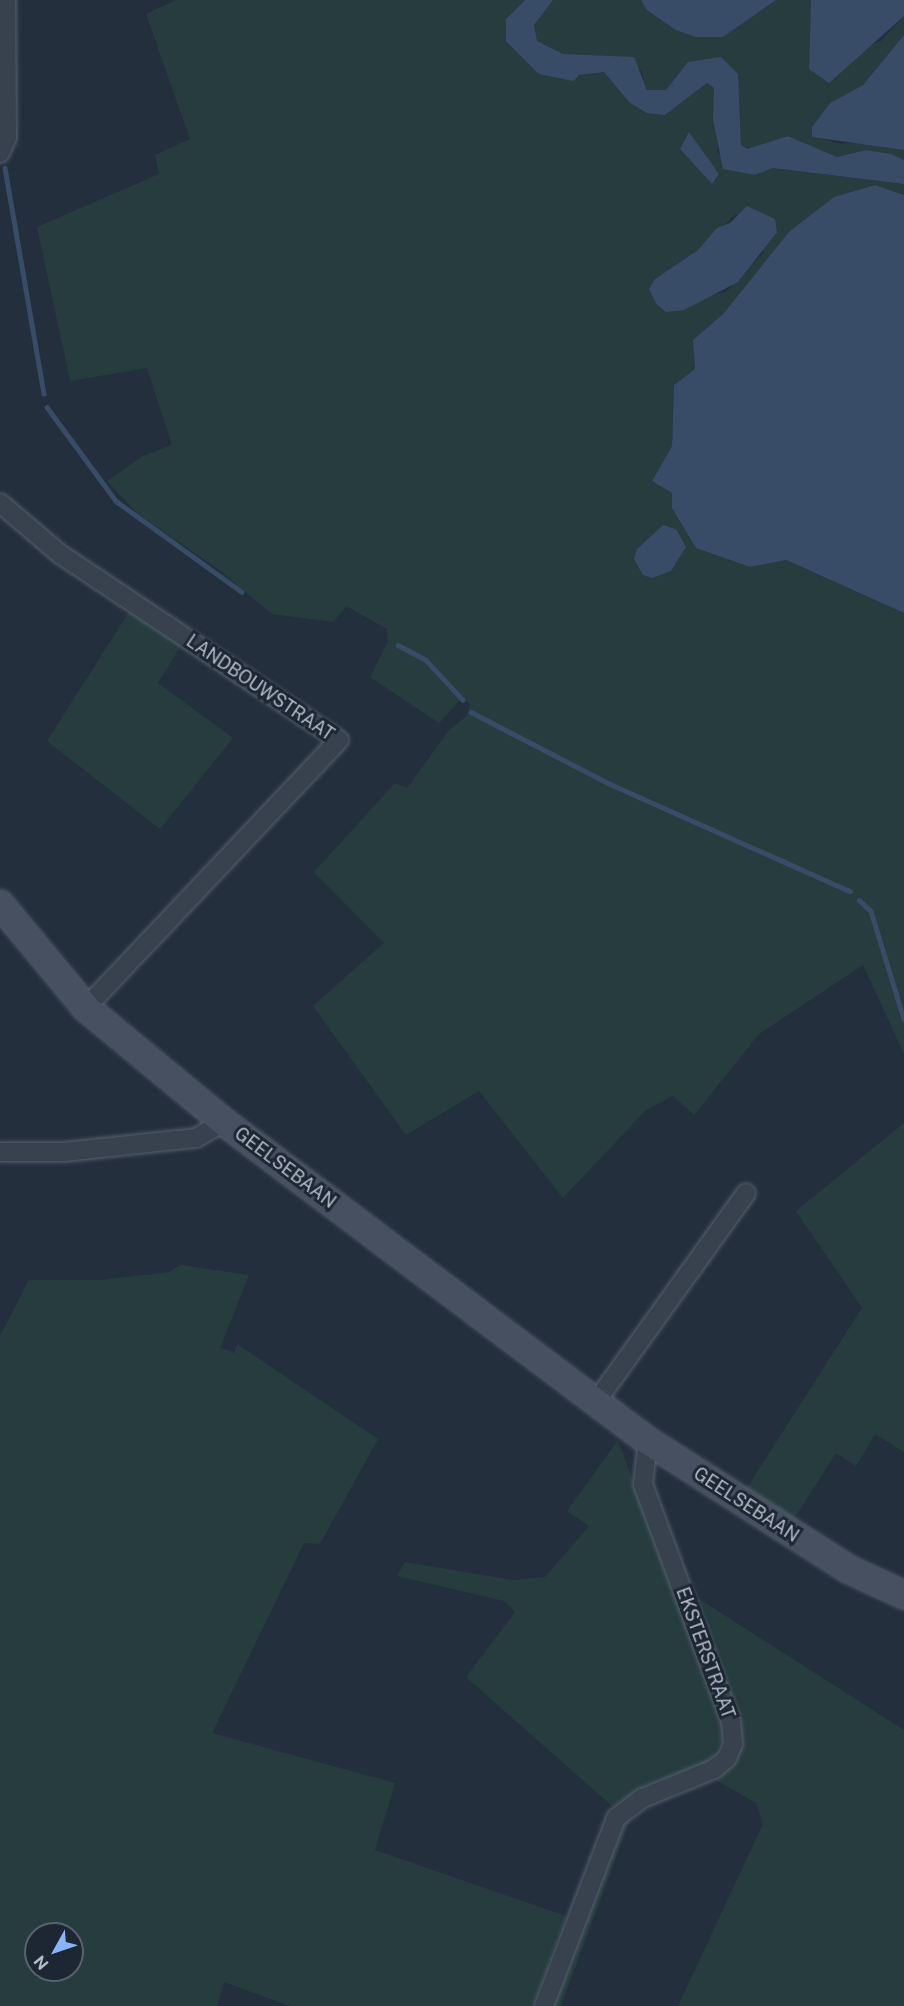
<!DOCTYPE html>
<html>
<head>
<meta charset="utf-8">
<style>
	body { margin:0 }
	#map { position:relative; width:904px; height:2006px; overflow:hidden; background:#242f3e; font-family:"Public Sans",sans-serif }
	div>[style] { position:absolute }
	.green>* { inset:0; background:#263c3f }
	.water>* { inset:0; background:#394c67 }
	.stream>* { height:4.5px; margin:-2.25px; padding:0 2.25px; transform-origin:2.25px; border-radius:2.25px; background:#394c67 }
	.roads { filter:drop-shadow(0 0 2px #565f6c) drop-shadow(0 0 2px #565f6c) }
	.street>* { height:18px; margin:-9px; padding:0 9px; transform-origin:9px; border-radius:9px; background:#38414e }
	.secondary>* { height:26px; margin:-13px; padding:0 13px; transform-origin:13px; border-radius:13px; background:#465061 }
	span { translate:-50% -50%; white-space:nowrap; text-align:center; line-height:1.15; -webkit-text-stroke:6px #1d2633; paint-order:stroke }
	.street-label { font-size:18px; color:#b4bcc9 }
	.north { position:absolute; left:24px; top:1922px; width:60px; height:60px; box-sizing:border-box; background:#1d2633; border:2px solid #59626f; border-radius:50%; rotate:230deg; font-size:16px; font-weight:700; line-height:24px; text-align:center; color:#b4bcc9 }
	.north::after { content:''; display:block; margin:auto; width:21px; height:27px; background:#8ab4f8; clip-path:polygon(50% 0,100% 100%,50% 72%,0 100%) }
</style>
</head>
<body>
<div id="map">
	<div class="green">
		<i style="clip-path:polygon(evenodd,176px 0,525px 0,506px 19px,574px 81px,579px 75px,604px 72px,665px 115px,707px 83px,714px 88px,718px 153px,755px 175px,772px 168px,904px 184px,904px 195px,875px 185px,834px 197px,789px 233px,724px 313px,693px 340px,695px 369px,674px 385px,672px 446px,652px 481px,672px 493px,696px 548px,750px 567px,785px 560px,904px 613px,904px 1054px,863px 965px,759px 1034px,694px 1115px,673px 1096px,645px 1111px,563px 1198px,479px 1091px,406px 1135px,313px 1006px,384px 943px,314px 872px,395px 783px,407px 788px,450px 729px,467px 716px,470px 704px,462px 698px,439px 723px,370px 677px,388px 642px,387px 629px,346px 606px,333px 622px,272px 614px,218px 569px,138px 514px,107px 481px,143px 456px,172px 445px,147px 368px,70px 381px,37px 227px,159px 174px,155px 155px,190px 139px,146px 14px,176px 0,736px 214px,764px 252px,726px 292px,706px 295px,655px 279px,698px 250px,736px 214px)"></i>
		<i style="clip-path:polygon(553px 0,641px 0,647px 10px,696px 37px,723px 37px,776px 0,811px 0,809px 69px,881px 41px,904px 16px,904px 35px,863px 85px,830px 103px,812px 127px,812px 136px,841px 144px,862px 141px,904px 150px,904px 160px,866px 150px,837px 157px,788px 136px,747px 149px,741px 145px,738px 74px,676px 78px,666px 90px,647px 90px,641px 70px,563px 54px,537px 41px,534px 25px)"></i>
		<i style="clip-path:polygon(132px 607px,184px 641px,158px 683px,233px 738px,160px 829px,47px 741px)"></i>
		<i style="clip-path:polygon(904px 1123px,904px 1452px,875px 1434px,856px 1466px,836px 1453px,790px 1525px,743px 1494px,862px 1308px,796px 1211px)"></i>
		<i style="clip-path:polygon(evenodd,181px 1265px,249px 1275px,220px 1348px,234px 1353px,237px 1344px,378px 1439px,320px 1544px,304px 1543px,212px 1733px,395px 1783px,375px 1850px,566px 1916px,532px 2006px,290px 2006px,224px 1982px,217px 2006px,0 2006px,0 1336px,29px 1280px,100px 1280px,169px 1272px,181px 1265px,36px 1934px,72px 1934px,72px 1970px,36px 1970px,36px 1934px)"></i>
		<i style="clip-path:polygon(618px 1440px,726px 1734px,708px 1762px,641px 1788px,612px 1806px,466px 1677px,515px 1612px,504px 1601px,397px 1576px,405px 1562px,513px 1580px,545px 1577px,589px 1526px,567px 1511px)"></i>
		<i style="clip-path:polygon(693px 1595px,904px 1730px,904px 2006px,678px 2006px,763px 1824px,756px 1803px,714px 1779px,736px 1759px,743px 1744px,737px 1712px)"></i>
		<i style="clip-path:polygon(626px 1817px,631px 1817px,561px 2006px,551px 2006px)"></i>
	</div>
	<div class="water">
		<i style="clip-path:polygon(525px 0,553px 0,534px 25px,537px 41px,563px 54px,634px 57px,647px 90px,666px 90px,688px 62px,721px 57px,738px 74px,741px 145px,747px 149px,788px 136px,837px 157px,866px 150px,891px 154px,904px 160px,904px 184px,773px 168px,755px 175px,723px 169px,713px 119px,714px 88px,707px 83px,665px 115px,647px 113px,630px 103px,604px 72px,579px 75px,574px 81px,539px 74px,506px 41px,506px 19px)"></i>
		<i style="clip-path:polygon(641px 0,776px 0,723px 37px,696px 37px,676px 30px,647px 10px)"></i>
		<i style="clip-path:polygon(811px 0,904px 0,904px 16px,829px 83px,809px 69px)"></i>
		<i style="clip-path:polygon(904px 35px,904px 150px,812px 137px,812px 127px,830px 103px,863px 85px)"></i>
		<i style="clip-path:polygon(689px 132px,719px 174px,712px 184px,680px 149px)"></i>
		<i style="clip-path:polygon(875px 185px,904px 195px,904px 613px,786px 560px,750px 567px,696px 548px,672px 508px,672px 493px,652px 481px,672px 446px,674px 385px,695px 369px,693px 340px,724px 313px,789px 232px,834px 197px)"></i>
		<i style="clip-path:polygon(747px 206px,775px 219px,777px 232px,738px 282px,684px 310px,666px 312px,657px 305px,649px 289px,655px 279px,698px 250px,717px 228px,730px 223px)"></i>
		<i style="clip-path:polygon(663px 525px,676px 529px,686px 547px,671px 571px,652px 578px,643px 575px,634px 559px,637px 549px)"></i>
	</div>
	<div class="stream">
		<i style="left:5px;top:168px;width:229px;rotate:80.2deg"></i>
		<i style="left:47px;top:407px;width:117px;rotate:53.7deg"></i>
		<i style="left:116px;top:501px;width:155px;rotate:35.8deg"></i>
		<i style="left:398px;top:645px;width:32px;rotate:28deg"></i>
		<i style="left:426px;top:660px;width:54px;rotate:47.2deg"></i>
		<i style="left:471px;top:712px;width:154px;rotate:27.4deg"></i>
		<i style="left:608px;top:783px;width:265px;rotate:24.1deg"></i>
		<i style="left:859px;top:900px;width:16px;rotate:43deg"></i>
		<i style="left:871px;top:911px;width:113px;rotate:73deg"></i>
	</div>
	<div class="roads">
		<div class="street">
			<i style="left:0;top:153px;width:17px;rotate:-66deg"></i>
			<i style="left:7px;top:137px;width:137px;rotate:-90.4deg"></i>
			<i style="left:0;top:503px;width:79px;rotate:40.4deg"></i>
			<i style="left:60px;top:554px;width:335px;rotate:33.7deg"></i>
			<i style="left:339px;top:740px;width:369px;rotate:133.4deg"></i>
			<i style="left:0;top:1152px;width:64px"></i>
			<i style="left:64px;top:1152px;width:133px;rotate:-6.1deg"></i>
			<i style="left:196px;top:1138px;width:32px;rotate:-30deg"></i>
			<i style="left:596px;top:1402px;width:257px;rotate:-54.3deg"></i>
			<i style="left:544px;top:2006px;width:201px;rotate:-69deg"></i>
			<i style="left:616px;top:1818px;width:34px;rotate:-37deg"></i>
			<i style="left:643px;top:1798px;width:77px;rotate:-22.2deg"></i>
			<i style="left:714px;top:1769px;width:17px;rotate:-40deg"></i>
			<i style="left:727px;top:1758px;width:15px;rotate:-67deg"></i>
			<i style="left:733px;top:1744px;width:22px;rotate:-95deg"></i>
			<i style="left:731px;top:1722px;width:254px;rotate:-110.3deg"></i>
			<i style="left:643px;top:1484px;width:43px;rotate:-83.4deg"></i>
		</div>
		<div class="secondary">
			<i style="left:0;top:904px;width:135px;rotate:50.4deg"></i>
			<i style="left:86px;top:1008px;width:179px;rotate:39.6deg"></i>
			<i style="left:224px;top:1122px;width:531px;rotate:36.96deg"></i>
			<i style="left:648px;top:1441px;width:237px;rotate:32.6deg"></i>
			<i style="left:848px;top:1569px;width:62px;rotate:24.9deg"></i>
		</div>
	</div>
	<div class="street-label">
		<span style="left:260px;top:688px;rotate:34deg">LANDBOUWSTRAAT</span>
		<span style="left:285px;top:1168px;rotate:37deg">GEELSEBAAN</span>
		<span style="left:746px;top:1505px;rotate:33deg">GEELSEBAAN</span>
		<span style="left:705px;top:1653px;rotate:70deg">EKSTERSTRAAT</span>
	</div>
	<div class="north">N</div>
</div>
</body>
</html>
